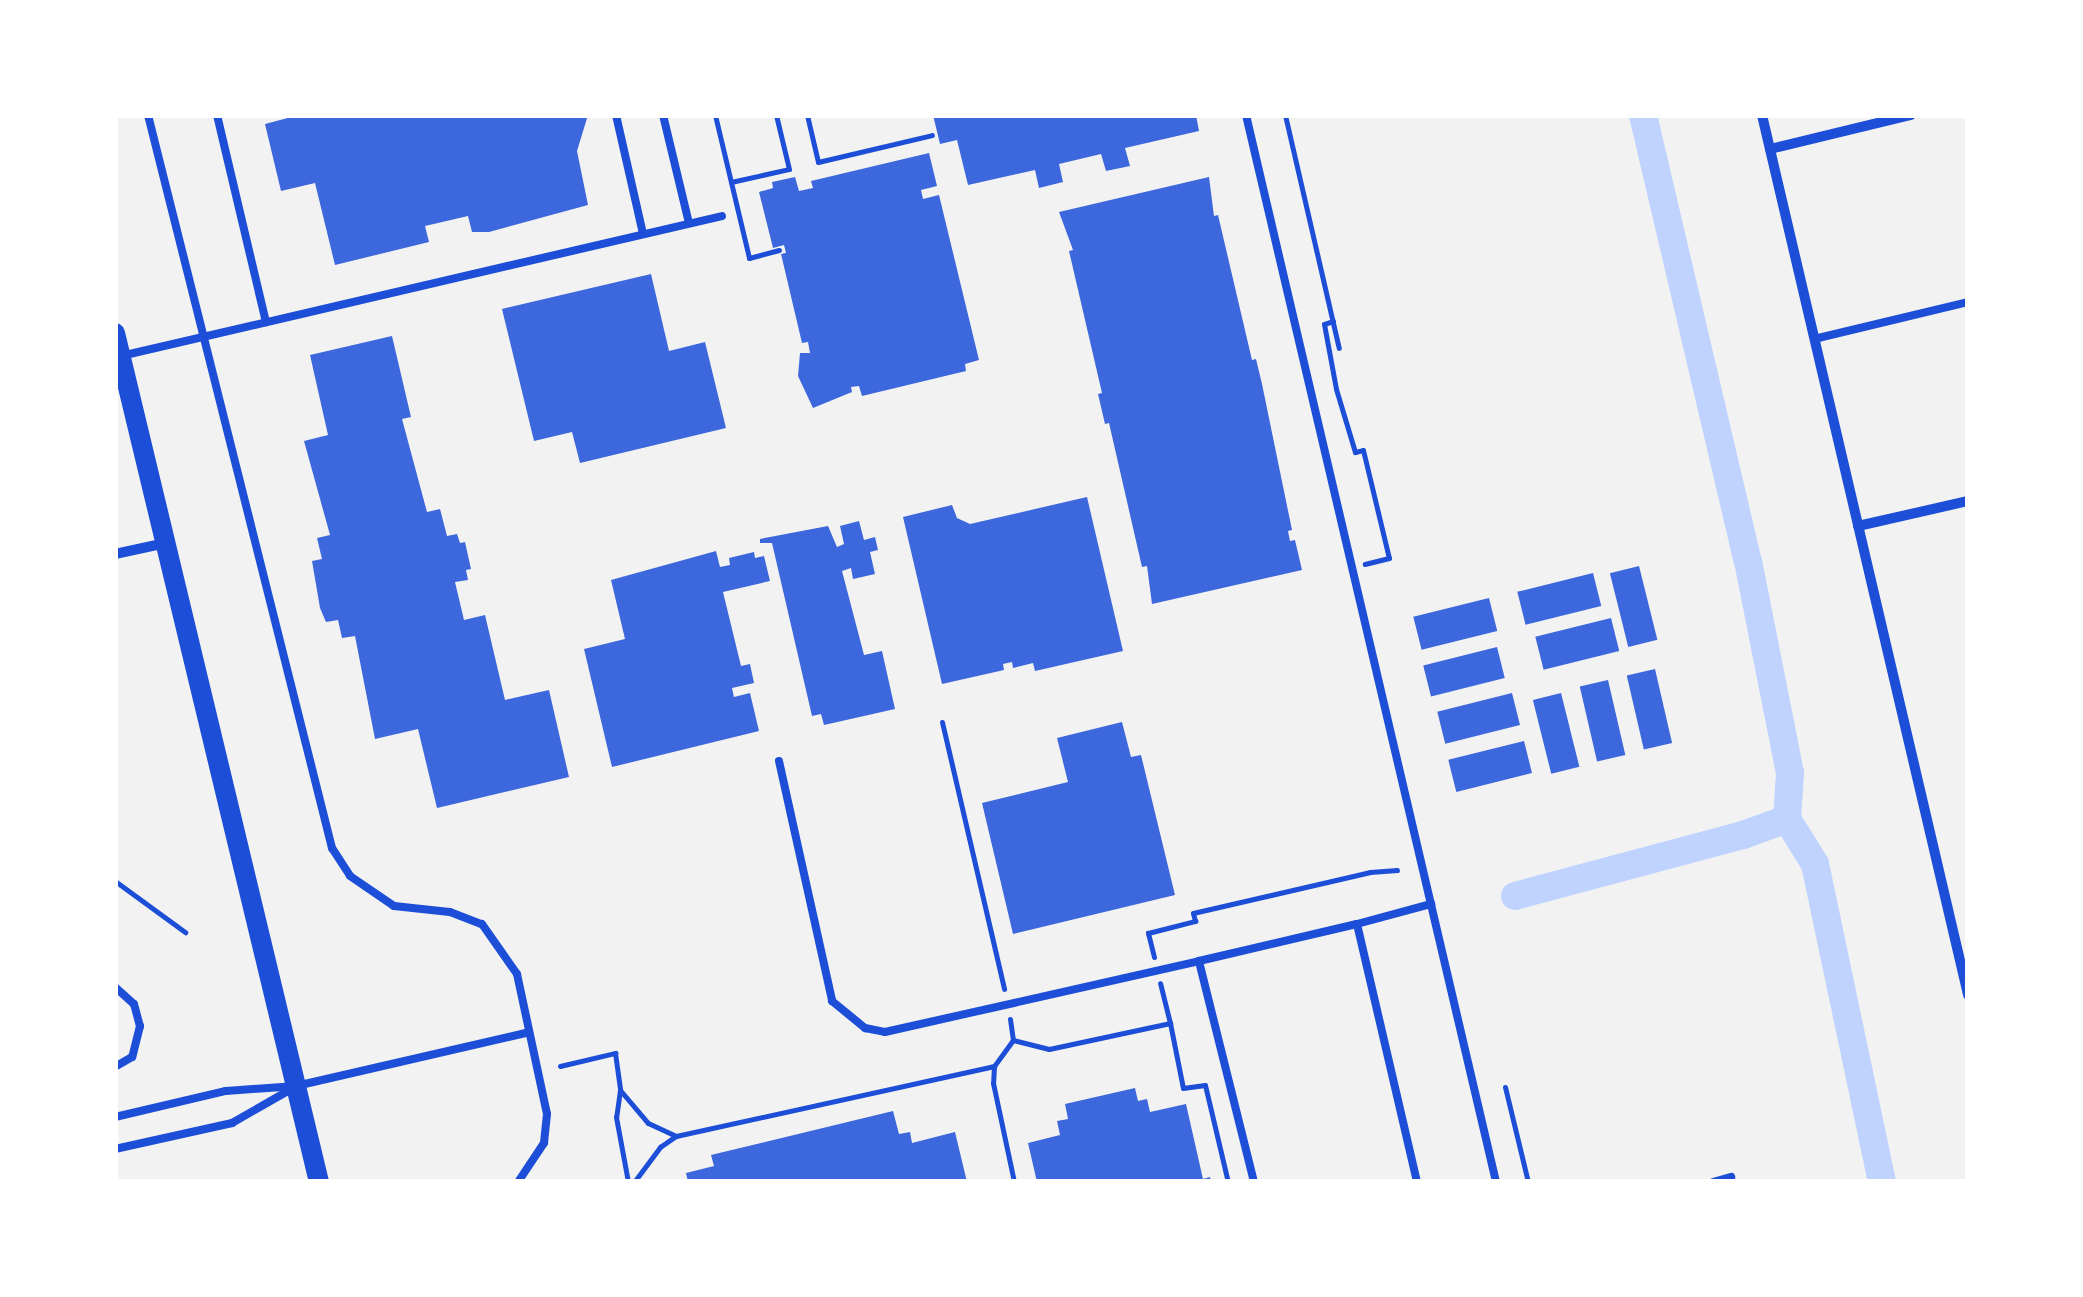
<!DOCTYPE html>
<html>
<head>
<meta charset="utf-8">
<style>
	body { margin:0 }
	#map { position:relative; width:2083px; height:1297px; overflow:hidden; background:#f2f2f2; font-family:"Alegreya Sans",sans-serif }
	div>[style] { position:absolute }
	.canal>* { height:28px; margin:-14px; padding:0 14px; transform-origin:14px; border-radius:14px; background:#bfd3fe }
	.building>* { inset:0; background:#3d67dc; transform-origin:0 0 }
	.path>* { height:5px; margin:-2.5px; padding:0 2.5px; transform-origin:2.5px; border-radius:2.5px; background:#1d4ed8 }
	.service>* { height:8px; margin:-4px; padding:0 4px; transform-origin:4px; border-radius:4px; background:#1d4ed8 }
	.minor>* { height:10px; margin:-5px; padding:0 5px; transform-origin:5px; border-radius:5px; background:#1d4ed8 }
	.secondary>* { height:20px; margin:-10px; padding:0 10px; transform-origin:10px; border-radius:10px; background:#1d4ed8 }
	span { translate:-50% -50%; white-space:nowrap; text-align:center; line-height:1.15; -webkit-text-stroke:10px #fff; paint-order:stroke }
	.frame { position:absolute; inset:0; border:118px solid #fff; pointer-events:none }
</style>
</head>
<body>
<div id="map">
	<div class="canal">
		<i style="left:1643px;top:115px;width:458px;rotate:76.8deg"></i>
		<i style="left:1748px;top:561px;width:216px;rotate:78.8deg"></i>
		<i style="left:1790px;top:773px;width:46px;rotate:93.7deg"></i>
		<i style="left:1515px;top:896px;width:236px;rotate:-15deg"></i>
		<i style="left:1743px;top:835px;width:47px;rotate:-20deg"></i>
		<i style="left:1787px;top:819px;width:53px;rotate:58.1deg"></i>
		<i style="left:1815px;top:864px;width:325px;rotate:78.1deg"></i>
	</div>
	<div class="building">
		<i style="clip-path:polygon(299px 115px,588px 115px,577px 151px,588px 205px,489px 232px,472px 232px,468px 216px,425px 226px,429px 242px,335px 265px,315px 183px,281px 191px,265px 124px)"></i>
		<i style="clip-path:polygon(933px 115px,1196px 115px,1199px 131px,1125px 148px,1130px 166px,1106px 171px,1101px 154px,1059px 164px,1063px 182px,1039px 188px,1035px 170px,968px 185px,957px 140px,940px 144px)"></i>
		<i style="clip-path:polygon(929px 153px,937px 186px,921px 190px,923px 199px,939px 195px,979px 360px,965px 364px,966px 371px,862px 396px,859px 386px,851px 387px,852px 392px,813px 408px,798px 376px,800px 353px,810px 353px,808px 342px,802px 343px,781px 254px,786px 253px,784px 245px,773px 248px,759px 192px,773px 188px,772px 182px,795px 177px,799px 191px,813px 188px,811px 181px)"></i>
		<i style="clip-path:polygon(1209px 177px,1214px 216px,1218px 215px,1252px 360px,1256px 359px,1262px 384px,1292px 530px,1288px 531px,1290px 541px,1295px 540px,1302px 570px,1152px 604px,1147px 566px,1142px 567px,1109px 423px,1105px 424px,1098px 394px,1102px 393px,1069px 251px,1073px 250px,1059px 212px)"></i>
		<i style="clip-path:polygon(651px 274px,669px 351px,705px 342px,726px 428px,580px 463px,572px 432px,534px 441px,502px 309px)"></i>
		<i style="clip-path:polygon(392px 336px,411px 417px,402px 419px,427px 512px,440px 509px,447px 536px,457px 534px,460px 543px,465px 542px,471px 569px,466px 570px,468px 580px,455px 582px,464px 620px,485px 615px,505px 700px,549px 690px,569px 777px,437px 808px,418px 729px,375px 739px,355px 636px,342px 638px,338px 620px,326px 622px,320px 608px,312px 561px,322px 559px,317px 538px,330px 535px,304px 441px,328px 435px,310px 355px)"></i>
		<i style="clip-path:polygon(1087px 497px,1123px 651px,1035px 671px,1033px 663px,1013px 668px,1012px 662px,1003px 664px,1004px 670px,942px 684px,903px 517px,952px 505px,957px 518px,970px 524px)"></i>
		<i style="clip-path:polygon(859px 521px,864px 540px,875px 537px,878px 550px,870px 552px,875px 574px,853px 579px,851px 568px,842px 571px,864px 655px,882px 651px,895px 709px,824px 725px,821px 714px,812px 716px,772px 543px,760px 543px,760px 539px,828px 526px,837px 547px,844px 544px,840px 526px)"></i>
		<i style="clip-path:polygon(716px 551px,720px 567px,730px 565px,729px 558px,754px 552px,755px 558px,764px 556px,770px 581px,723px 592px,741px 666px,750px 664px,754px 683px,732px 688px,734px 697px,750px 693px,759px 731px,612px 767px,584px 649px,625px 639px,611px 580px)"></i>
		<i style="left:1639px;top:566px;width:76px;height:30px;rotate:76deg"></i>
		<i style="left:1593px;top:573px;width:34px;height:78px;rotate:76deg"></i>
		<i style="left:1489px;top:598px;width:34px;height:78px;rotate:76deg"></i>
		<i style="left:1611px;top:618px;width:34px;height:78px;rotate:76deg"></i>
		<i style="left:1497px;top:647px;width:32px;height:76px;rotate:76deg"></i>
		<i style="left:1655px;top:669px;width:76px;height:29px;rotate:77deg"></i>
		<i style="left:1608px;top:680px;width:77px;height:29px;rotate:77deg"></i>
		<i style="left:1512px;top:693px;width:33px;height:77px;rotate:76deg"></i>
		<i style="left:1561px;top:693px;width:76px;height:29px;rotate:76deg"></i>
		<i style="clip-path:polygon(1122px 722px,1131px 757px,1141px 755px,1175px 895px,1013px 934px,982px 803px,1068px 782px,1057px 738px)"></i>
		<i style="left:1524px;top:741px;width:33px;height:78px;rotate:76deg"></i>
		<i style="clip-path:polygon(1135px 1088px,1138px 1101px,1147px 1099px,1150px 1112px,1186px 1104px,1203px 1179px,1210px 1177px,1211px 1182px,1037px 1182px,1028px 1143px,1060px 1135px,1057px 1121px,1068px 1119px,1065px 1104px)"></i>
		<i style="clip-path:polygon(893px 1111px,899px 1134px,910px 1132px,912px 1143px,955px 1132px,967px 1182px,688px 1182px,686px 1173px,714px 1166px,711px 1155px)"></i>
	</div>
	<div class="path">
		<i style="left:715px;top:115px;width:147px;rotate:76.6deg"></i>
		<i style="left:749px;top:258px;width:31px;rotate:-15deg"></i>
		<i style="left:807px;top:115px;width:48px;rotate:76.8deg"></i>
		<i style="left:818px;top:162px;width:117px;rotate:-13.3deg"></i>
		<i style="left:1285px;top:115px;width:239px;rotate:77deg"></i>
		<i style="left:731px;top:182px;width:59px;rotate:-12.6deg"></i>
		<i style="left:789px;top:169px;width:56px;rotate:-103.5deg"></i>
		<i style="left:1333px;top:321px;width:9px;rotate:162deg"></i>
		<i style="left:1324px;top:324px;width:66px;rotate:79.5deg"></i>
		<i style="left:1336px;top:389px;width:66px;rotate:73.2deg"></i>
		<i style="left:1355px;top:452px;width:8px;rotate:-14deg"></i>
		<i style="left:1363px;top:450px;width:111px;rotate:76.5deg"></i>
		<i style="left:1389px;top:558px;width:25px;rotate:166deg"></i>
		<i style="left:942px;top:722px;width:274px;rotate:76.9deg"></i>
		<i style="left:115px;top:881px;width:87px;rotate:36.1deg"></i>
		<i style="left:1154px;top:957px;width:25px;rotate:-104deg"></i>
		<i style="left:1148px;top:933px;width:49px;rotate:-14.3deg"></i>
		<i style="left:1195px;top:921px;width:8px;rotate:-104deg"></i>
		<i style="left:1193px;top:913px;width:182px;rotate:-13deg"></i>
		<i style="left:1370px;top:872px;width:27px;rotate:-4deg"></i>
		<i style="left:1010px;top:1019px;width:21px;rotate:82deg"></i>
		<i style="left:1013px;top:1040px;width:32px;rotate:126deg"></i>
		<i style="left:994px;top:1066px;width:17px;rotate:93deg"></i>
		<i style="left:993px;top:1083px;width:101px;rotate:78deg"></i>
		<i style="left:1170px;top:1023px;width:66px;rotate:78.7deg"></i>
		<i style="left:1183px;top:1088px;width:22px;rotate:-8deg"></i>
		<i style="left:1205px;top:1085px;width:100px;rotate:76.7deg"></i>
		<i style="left:1013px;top:1040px;width:37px;rotate:14deg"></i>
		<i style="left:1049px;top:1049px;width:124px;rotate:-12.1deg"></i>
		<i style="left:1170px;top:1023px;width:41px;rotate:-104deg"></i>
		<i style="left:560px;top:1066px;width:57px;rotate:-13.3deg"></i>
		<i style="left:615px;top:1053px;width:37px;rotate:82deg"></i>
		<i style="left:620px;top:1090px;width:27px;rotate:98deg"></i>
		<i style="left:616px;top:1117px;width:66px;rotate:79.5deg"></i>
		<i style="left:1505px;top:1087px;width:98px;rotate:76.4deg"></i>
		<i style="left:620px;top:1090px;width:43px;rotate:49.7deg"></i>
		<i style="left:648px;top:1123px;width:31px;rotate:25deg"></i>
		<i style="left:676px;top:1136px;width:326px;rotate:-12.4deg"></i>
		<i style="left:634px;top:1182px;width:44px;rotate:-53.4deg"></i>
		<i style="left:660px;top:1147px;width:19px;rotate:-35deg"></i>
	</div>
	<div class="service">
		<i style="left:148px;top:115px;width:756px;rotate:75.91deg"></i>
		<i style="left:332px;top:848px;width:33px;rotate:57deg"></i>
		<i style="left:350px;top:876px;width:53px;rotate:34.3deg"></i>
		<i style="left:394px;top:906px;width:56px;rotate:6.1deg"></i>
		<i style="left:450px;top:912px;width:34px;rotate:21deg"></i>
		<i style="left:482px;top:924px;width:61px;rotate:55deg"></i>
		<i style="left:517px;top:974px;width:143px;rotate:77.9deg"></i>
		<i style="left:547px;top:1114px;width:29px;rotate:96deg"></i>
		<i style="left:544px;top:1143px;width:47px;rotate:123.7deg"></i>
		<i style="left:217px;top:115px;width:213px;rotate:76.7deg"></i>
		<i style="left:616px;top:115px;width:122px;rotate:77.2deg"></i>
		<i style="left:663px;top:115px;width:111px;rotate:76.5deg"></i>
		<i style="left:1246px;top:115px;width:1096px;rotate:76.81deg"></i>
		<i style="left:1814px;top:339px;width:158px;rotate:-13.5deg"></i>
		<i style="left:121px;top:356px;width:617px;rotate:-13.11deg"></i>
		<i style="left:779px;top:761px;width:246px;rotate:77.5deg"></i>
		<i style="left:832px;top:1001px;width:43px;rotate:39.3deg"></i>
		<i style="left:865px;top:1028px;width:20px;rotate:11deg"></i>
		<i style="left:885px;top:1032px;width:322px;rotate:-12.7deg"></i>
		<i style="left:1357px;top:924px;width:77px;rotate:-15.1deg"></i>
		<i style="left:115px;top:987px;width:25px;rotate:42deg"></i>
		<i style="left:134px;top:1004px;width:23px;rotate:75deg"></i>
		<i style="left:140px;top:1026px;width:32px;rotate:104deg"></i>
		<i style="left:132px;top:1057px;width:20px;rotate:150deg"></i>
		<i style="left:115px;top:1117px;width:114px;rotate:-13.2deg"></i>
		<i style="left:226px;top:1091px;width:70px;rotate:-4.1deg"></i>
		<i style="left:296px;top:1086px;width:239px;rotate:-13deg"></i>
		<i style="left:115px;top:1149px;width:120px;rotate:-12.5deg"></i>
		<i style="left:232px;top:1123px;width:70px;rotate:-29.8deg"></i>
		<i style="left:1254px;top:1182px;width:228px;rotate:-104deg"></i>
		<i style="left:1199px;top:961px;width:162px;rotate:-13.2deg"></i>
		<i style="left:1357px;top:924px;width:265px;rotate:76.9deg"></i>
		<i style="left:1713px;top:1182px;width:19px;rotate:-16deg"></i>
	</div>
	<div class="minor">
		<i style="left:1762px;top:115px;width:904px;rotate:76.82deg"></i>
		<i style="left:1770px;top:149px;width:145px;rotate:-13.6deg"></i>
		<i style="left:1858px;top:526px;width:113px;rotate:-12.8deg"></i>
		<i style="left:115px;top:554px;width:52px;rotate:-12.2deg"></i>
	</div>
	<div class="secondary">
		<i style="left:115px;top:333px;width:873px;rotate:76.49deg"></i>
	</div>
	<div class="frame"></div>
</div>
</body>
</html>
